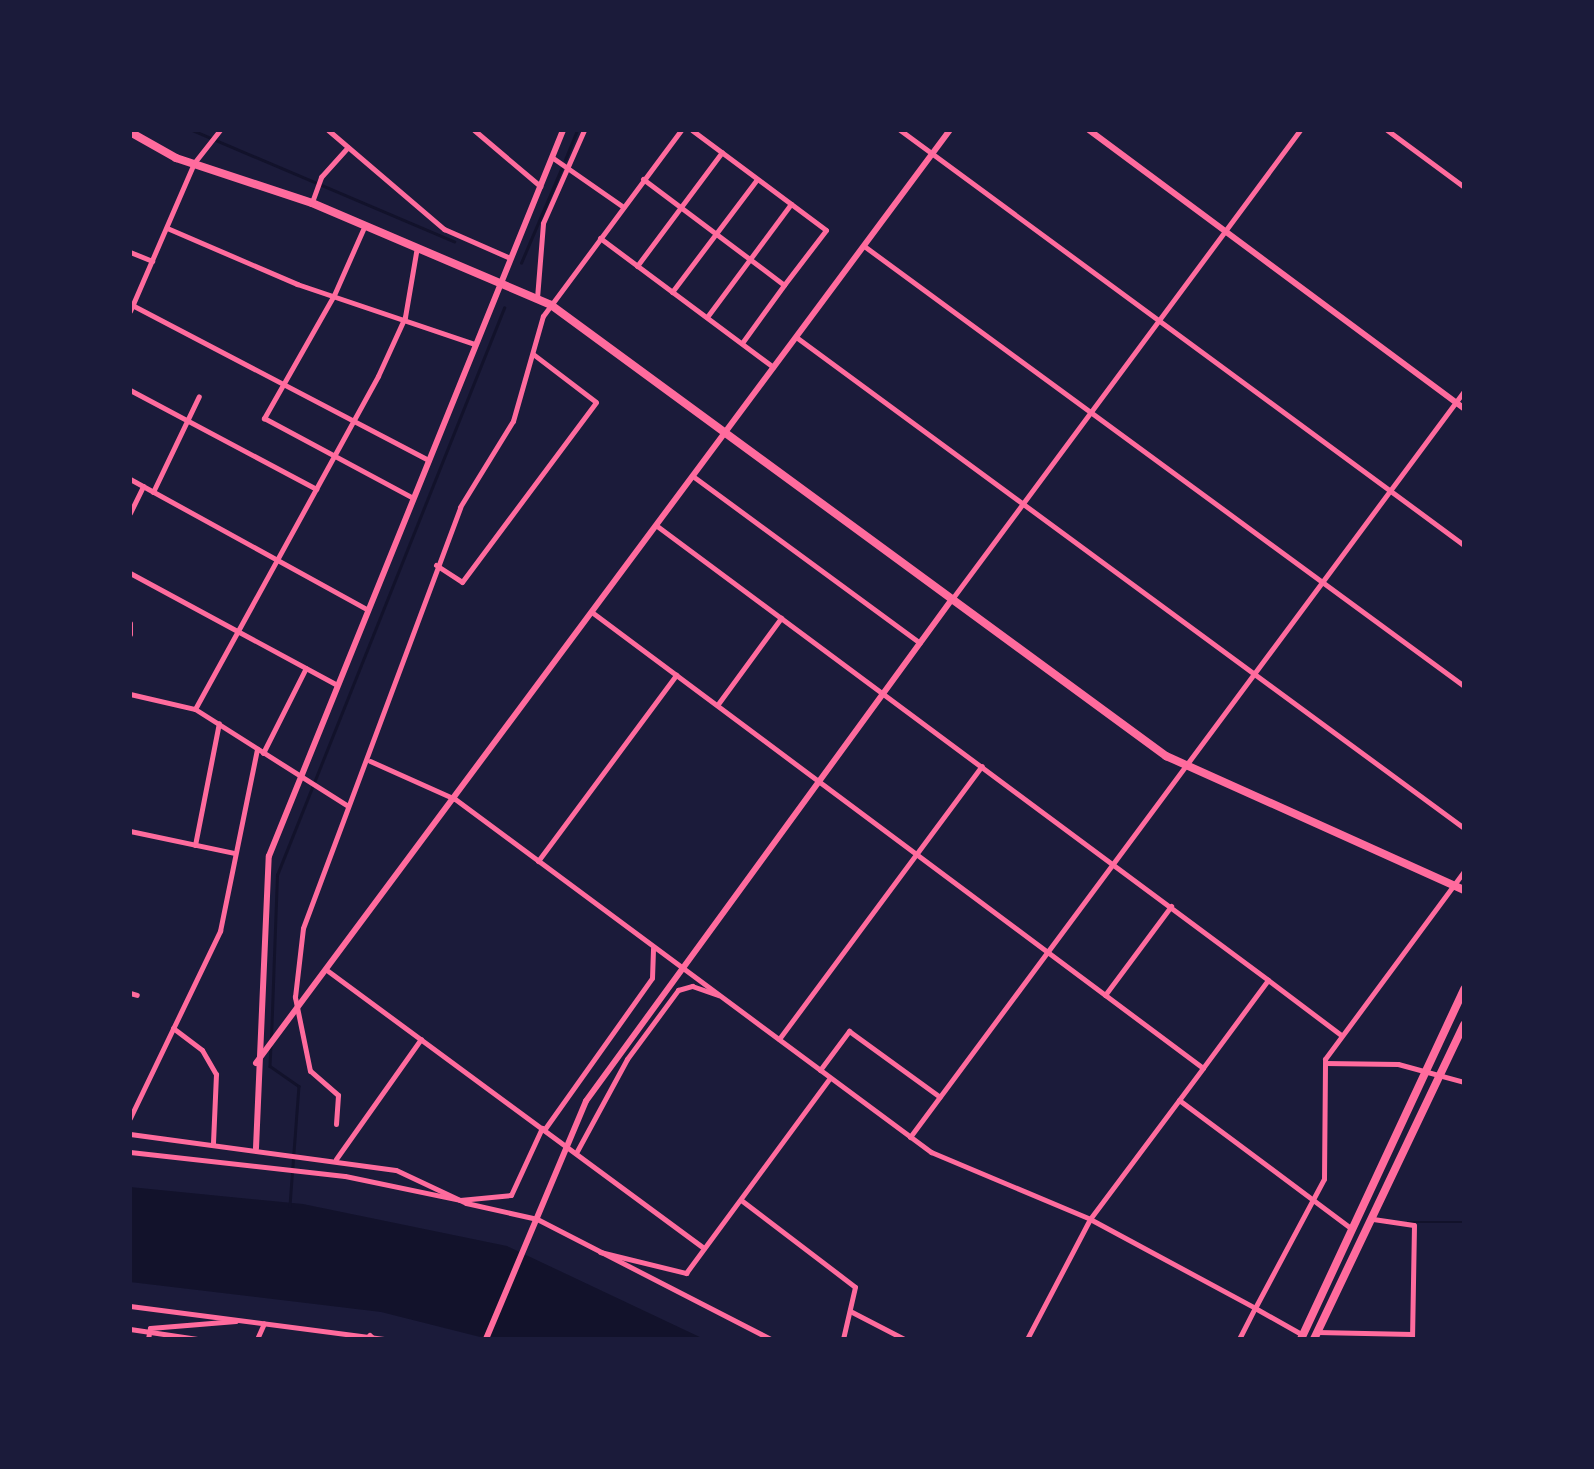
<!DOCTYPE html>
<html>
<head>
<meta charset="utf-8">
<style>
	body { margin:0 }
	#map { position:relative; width:1594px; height:1469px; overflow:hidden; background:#1b1b3a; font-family:"Alegreya Sans",sans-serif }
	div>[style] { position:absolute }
	.water>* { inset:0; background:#12122b }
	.stream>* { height:2.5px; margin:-1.25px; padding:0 1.25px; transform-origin:1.25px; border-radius:1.25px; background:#12122b }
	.minor>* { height:5px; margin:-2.5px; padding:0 2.5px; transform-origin:2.5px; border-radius:2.5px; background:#ff6b9d }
	.tertiary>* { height:6px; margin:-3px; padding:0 3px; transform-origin:3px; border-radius:3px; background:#ff6b9d }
	.primary>* { height:8px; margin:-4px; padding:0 4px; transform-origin:4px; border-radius:4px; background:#ff6b9d }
	.trunk>* { height:8px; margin:-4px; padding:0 4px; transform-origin:4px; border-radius:4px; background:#ff6b9d }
	span { translate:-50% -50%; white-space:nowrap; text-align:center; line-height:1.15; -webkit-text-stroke:9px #1b1b3a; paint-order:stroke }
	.frame { position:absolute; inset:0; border:132px solid #1b1b3a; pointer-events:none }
</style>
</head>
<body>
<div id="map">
	<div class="water">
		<i style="clip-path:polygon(130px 1187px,303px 1204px,507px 1246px,704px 1339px,488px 1339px,381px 1312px,130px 1282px)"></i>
	</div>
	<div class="stream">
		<i style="left:192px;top:130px;width:285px;rotate:23deg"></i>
		<i style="left:565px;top:160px;width:32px;rotate:-68deg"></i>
		<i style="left:521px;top:263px;width:102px;rotate:-66.9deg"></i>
		<i style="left:271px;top:1038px;width:163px;rotate:-87.9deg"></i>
		<i style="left:277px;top:875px;width:611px;rotate:-68.18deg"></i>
		<i style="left:271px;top:1046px;width:20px;rotate:93deg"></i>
		<i style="left:270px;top:1066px;width:35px;rotate:35deg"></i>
		<i style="left:299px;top:1086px;width:120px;rotate:94.3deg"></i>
		<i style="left:1408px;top:1222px;width:56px"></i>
	</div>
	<div class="minor">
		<i style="left:328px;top:130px;width:153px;rotate:40.5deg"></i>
		<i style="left:444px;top:229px;width:72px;rotate:23.7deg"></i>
		<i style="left:474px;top:130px;width:87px;rotate:40.3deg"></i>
		<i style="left:900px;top:130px;width:700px;rotate:36.35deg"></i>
		<i style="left:1387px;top:130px;width:96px;rotate:36.5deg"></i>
		<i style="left:553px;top:158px;width:84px;rotate:34.8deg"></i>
		<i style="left:643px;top:179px;width:176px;rotate:36.9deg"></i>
		<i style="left:784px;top:285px;width:69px;rotate:-52.6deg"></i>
		<i style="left:826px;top:230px;width:167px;rotate:-143.3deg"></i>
		<i style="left:312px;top:202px;width:27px;rotate:-70deg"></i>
		<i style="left:321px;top:177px;width:40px;rotate:-48deg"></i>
		<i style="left:365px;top:225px;width:77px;rotate:113.9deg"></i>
		<i style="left:334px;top:295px;width:142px;rotate:119.6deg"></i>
		<i style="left:264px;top:418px;width:169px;rotate:28.2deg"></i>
		<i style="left:167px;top:228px;width:142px;rotate:23.3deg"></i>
		<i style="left:297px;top:284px;width:187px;rotate:18.7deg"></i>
		<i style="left:600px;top:238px;width:216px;rotate:36.7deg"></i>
		<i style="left:864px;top:246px;width:744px;rotate:36.25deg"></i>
		<i style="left:130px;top:252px;width:24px;rotate:22deg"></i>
		<i style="left:637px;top:266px;width:142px;rotate:-53.3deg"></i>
		<i style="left:672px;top:292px;width:141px;rotate:-53deg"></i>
		<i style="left:537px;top:298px;width:75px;rotate:-85.4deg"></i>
		<i style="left:543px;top:223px;width:102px;rotate:-66.2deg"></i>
		<i style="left:132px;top:305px;width:335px;rotate:27.6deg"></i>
		<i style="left:130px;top:311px;width:161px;rotate:-66.6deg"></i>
		<i style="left:194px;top:163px;width:42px;rotate:-51.8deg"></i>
		<i style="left:707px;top:317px;width:141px;rotate:-53.4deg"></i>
		<i style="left:796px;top:337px;width:829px;rotate:36.32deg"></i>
		<i style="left:742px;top:343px;width:72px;rotate:-54.1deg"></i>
		<i style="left:130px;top:390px;width:211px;rotate:28deg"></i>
		<i style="left:694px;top:477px;width:280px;rotate:36.3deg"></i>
		<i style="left:130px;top:479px;width:269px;rotate:28.8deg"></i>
		<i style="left:153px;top:492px;width:106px;rotate:-64.4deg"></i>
		<i style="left:130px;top:513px;width:30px;rotate:-64deg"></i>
		<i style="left:657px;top:526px;width:761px;rotate:36.61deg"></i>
		<i style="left:1268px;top:980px;width:109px;rotate:126.5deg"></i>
		<i style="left:436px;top:565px;width:31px;rotate:33deg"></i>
		<i style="left:462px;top:582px;width:224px;rotate:-53.3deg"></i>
		<i style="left:596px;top:402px;width:79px;rotate:-142.7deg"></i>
		<i style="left:130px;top:573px;width:235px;rotate:28.4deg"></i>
		<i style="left:952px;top:599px;width:584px;rotate:-53.42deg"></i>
		<i style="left:593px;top:613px;width:761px;rotate:36.72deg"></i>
		<i style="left:1203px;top:1068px;width:189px;rotate:126.8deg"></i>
		<i style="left:1090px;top:1219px;width:136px;rotate:117.7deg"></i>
		<i style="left:130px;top:623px;width:11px;rotate:90deg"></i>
		<i style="left:130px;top:694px;width:67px;rotate:13deg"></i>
		<i style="left:195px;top:709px;width:181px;rotate:32.4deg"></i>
		<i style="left:718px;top:704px;width:107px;rotate:-53.8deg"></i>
		<i style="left:195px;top:709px;width:380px;rotate:-61.2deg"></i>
		<i style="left:378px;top:376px;width:65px;rotate:-65.4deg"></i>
		<i style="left:405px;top:317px;width:71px;rotate:-80.3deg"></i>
		<i style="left:263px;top:753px;width:95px;rotate:-63.2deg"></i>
		<i style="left:370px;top:761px;width:93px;rotate:24.1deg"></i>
		<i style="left:455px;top:799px;width:593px;rotate:36.56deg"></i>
		<i style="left:931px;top:1152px;width:173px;rotate:22.8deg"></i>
		<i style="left:1090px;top:1219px;width:187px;rotate:28.3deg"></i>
		<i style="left:1255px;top:1308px;width:146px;rotate:-61.9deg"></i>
		<i style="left:1324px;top:1179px;width:120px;rotate:-89.5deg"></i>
		<i style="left:1325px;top:1059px;width:234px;rotate:-53.5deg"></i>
		<i style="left:130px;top:831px;width:106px;rotate:11.9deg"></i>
		<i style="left:195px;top:845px;width:124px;rotate:-78.9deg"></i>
		<i style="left:538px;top:861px;width:232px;rotate:-53.4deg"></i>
		<i style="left:328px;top:971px;width:467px;rotate:36.4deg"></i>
		<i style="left:1268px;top:980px;width:91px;rotate:37deg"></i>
		<i style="left:130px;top:993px;width:7px;rotate:16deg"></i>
		<i style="left:1105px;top:995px;width:111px;rotate:-53.4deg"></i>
		<i style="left:173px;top:1028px;width:36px;rotate:37deg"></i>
		<i style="left:202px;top:1050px;width:28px;rotate:60deg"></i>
		<i style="left:216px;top:1074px;width:70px;rotate:92.5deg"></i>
		<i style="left:779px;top:1039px;width:340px;rotate:-53.4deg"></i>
		<i style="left:1325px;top:1063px;width:73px;rotate:0.8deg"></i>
		<i style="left:1398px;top:1064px;width:68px;rotate:15.3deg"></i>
		<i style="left:820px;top:1070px;width:49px;rotate:-53.4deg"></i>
		<i style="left:849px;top:1031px;width:112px;rotate:36deg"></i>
		<i style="left:1179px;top:1100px;width:214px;rotate:36.7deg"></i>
		<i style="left:130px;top:1118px;width:208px;rotate:-64.3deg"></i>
		<i style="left:220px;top:931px;width:186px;rotate:-78.5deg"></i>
		<i style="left:336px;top:1124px;width:29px;rotate:-86deg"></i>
		<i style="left:338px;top:1095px;width:37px;rotate:-139deg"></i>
		<i style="left:310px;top:1071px;width:76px;rotate:-101.5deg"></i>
		<i style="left:295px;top:997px;width:69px;rotate:-83.4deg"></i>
		<i style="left:303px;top:928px;width:449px;rotate:-69.5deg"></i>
		<i style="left:460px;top:507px;width:101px;rotate:-58.4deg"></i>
		<i style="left:513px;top:421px;width:109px;rotate:-74.1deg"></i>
		<i style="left:543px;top:316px;width:232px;rotate:-53.4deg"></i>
		<i style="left:544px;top:1130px;width:186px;rotate:-54.6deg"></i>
		<i style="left:652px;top:978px;width:30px;rotate:-88deg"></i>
		<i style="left:130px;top:1134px;width:268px;rotate:7.7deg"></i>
		<i style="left:396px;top:1170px;width:77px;rotate:25.2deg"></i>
		<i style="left:466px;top:1203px;width:73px;rotate:12.7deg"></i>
		<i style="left:537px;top:1219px;width:262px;rotate:27.2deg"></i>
		<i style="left:910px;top:1137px;width:929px;rotate:-53.4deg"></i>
		<i style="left:130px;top:1152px;width:216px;rotate:6.4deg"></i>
		<i style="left:345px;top:1176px;width:117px;rotate:11.8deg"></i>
		<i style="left:460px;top:1200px;width:51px;rotate:-5.6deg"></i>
		<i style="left:511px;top:1195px;width:74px;rotate:-65.2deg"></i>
		<i style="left:576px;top:1153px;width:107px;rotate:-61.5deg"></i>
		<i style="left:627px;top:1059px;width:86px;rotate:-53.5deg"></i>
		<i style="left:678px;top:990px;width:15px;rotate:-16deg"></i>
		<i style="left:692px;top:986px;width:28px;rotate:19deg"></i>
		<i style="left:336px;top:1159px;width:147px;rotate:-54.7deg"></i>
		<i style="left:741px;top:1200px;width:143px;rotate:37.3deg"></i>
		<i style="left:855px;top:1287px;width:53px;rotate:103deg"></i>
		<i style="left:1373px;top:1219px;width:41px;rotate:8.3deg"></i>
		<i style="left:1414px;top:1225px;width:114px;rotate:91deg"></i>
		<i style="left:600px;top:1252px;width:89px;rotate:13.7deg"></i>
		<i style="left:686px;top:1273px;width:242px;rotate:-53.6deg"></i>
		<i style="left:130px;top:1306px;width:256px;rotate:7.4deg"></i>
		<i style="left:850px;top:1311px;width:61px;rotate:27.4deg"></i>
		<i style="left:150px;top:1328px;width:86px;rotate:-4.7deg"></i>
		<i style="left:130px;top:1329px;width:68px;rotate:8.5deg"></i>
		<i style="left:1317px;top:1332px;width:95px;rotate:1.2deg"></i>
		<i style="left:148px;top:1339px;width:11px;rotate:-80deg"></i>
		<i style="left:257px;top:1339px;width:17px;rotate:-66deg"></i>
		<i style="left:1239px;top:1339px;width:35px;rotate:-63deg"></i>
		<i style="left:1255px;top:1308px;width:55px;rotate:29.4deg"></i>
	</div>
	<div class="tertiary">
		<i style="left:1089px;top:130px;width:467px;rotate:36.6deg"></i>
		<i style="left:256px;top:1063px;width:1163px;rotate:-53.36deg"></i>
		<i style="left:256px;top:1148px;width:292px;rotate:-87.5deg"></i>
		<i style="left:269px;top:856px;width:783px;rotate:-67.95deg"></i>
		<i style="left:370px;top:1336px;width:4px;rotate:45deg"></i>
		<i style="left:486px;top:1339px;width:258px;rotate:-67.2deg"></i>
		<i style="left:586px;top:1101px;width:621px;rotate:-53.9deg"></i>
	</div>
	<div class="primary">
		<i style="left:1301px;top:1339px;width:386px;rotate:-65deg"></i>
		<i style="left:1314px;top:1339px;width:348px;rotate:-64.5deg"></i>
	</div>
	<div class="trunk">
		<i style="left:130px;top:132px;width:53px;rotate:29.5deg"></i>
		<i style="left:176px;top:158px;width:143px;rotate:18.3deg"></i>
		<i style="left:312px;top:203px;width:260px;rotate:23.1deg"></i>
		<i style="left:551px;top:305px;width:763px;rotate:36.25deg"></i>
		<i style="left:1166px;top:756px;width:327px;rotate:24.2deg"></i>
	</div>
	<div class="frame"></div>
</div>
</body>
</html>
